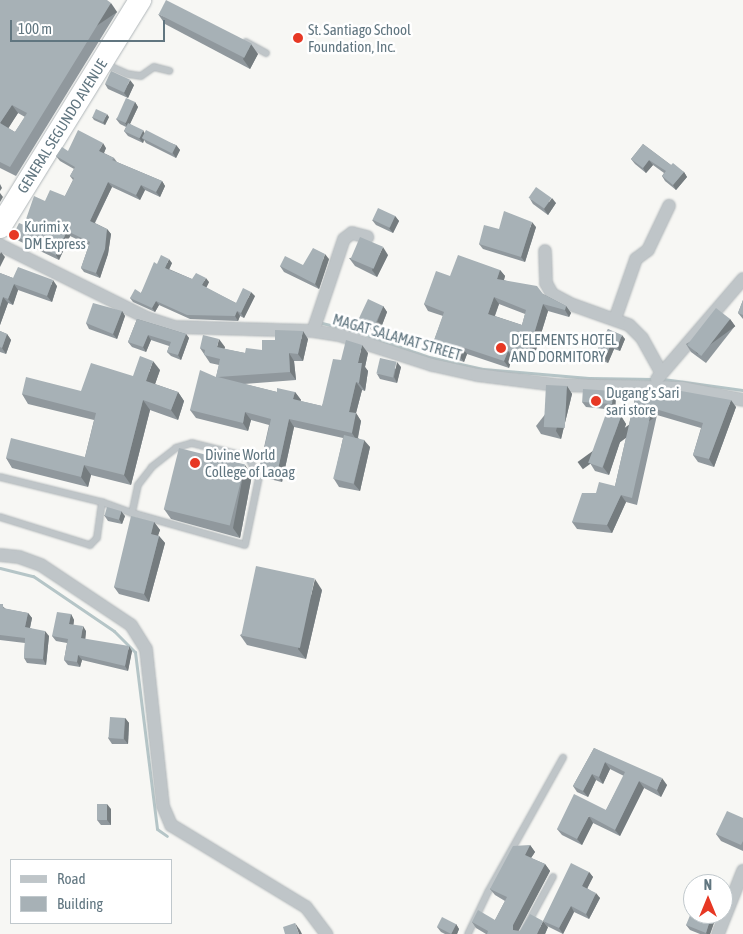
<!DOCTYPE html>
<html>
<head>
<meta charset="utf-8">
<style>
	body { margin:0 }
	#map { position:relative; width:743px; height:934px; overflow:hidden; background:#f7f7f4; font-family:"Asap Condensed",sans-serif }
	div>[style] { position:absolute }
	.stream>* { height:3px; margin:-1.5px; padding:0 1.5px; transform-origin:1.5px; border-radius:1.5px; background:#b5c5c7 }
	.roads { filter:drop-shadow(0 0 1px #b0b6b9) drop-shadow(0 0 1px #b0b6b9) }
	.lane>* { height:6px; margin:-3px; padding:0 3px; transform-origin:3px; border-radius:3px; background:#bfc5c8 }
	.street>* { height:12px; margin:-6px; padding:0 6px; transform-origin:6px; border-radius:6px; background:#bfc5c8 }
	.highway>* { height:22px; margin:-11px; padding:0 11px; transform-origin:11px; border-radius:11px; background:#fff }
	.wall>* { inset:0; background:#90989d }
	.shaded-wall>* { inset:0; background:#757c7f; transform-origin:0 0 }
	.building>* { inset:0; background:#a7b1b6; transform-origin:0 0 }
	.dots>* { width:14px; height:14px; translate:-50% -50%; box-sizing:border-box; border:2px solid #fff; border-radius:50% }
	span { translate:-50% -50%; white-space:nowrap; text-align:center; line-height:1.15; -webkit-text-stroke:5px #fff; paint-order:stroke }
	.poi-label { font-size:15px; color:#617680 }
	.left { translate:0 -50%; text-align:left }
	.street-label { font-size:15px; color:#617680 }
	.legend { position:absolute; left:10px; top:859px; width:162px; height:65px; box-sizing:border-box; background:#fff; border:1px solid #c0c8cc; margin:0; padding:6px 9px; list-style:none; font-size:15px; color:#617680 }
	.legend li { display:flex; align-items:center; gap:10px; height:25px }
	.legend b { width:25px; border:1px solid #c0c8cc }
	.north { position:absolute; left:683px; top:874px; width:50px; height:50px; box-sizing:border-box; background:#fff; border:1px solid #c0c8cc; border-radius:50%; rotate:0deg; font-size:14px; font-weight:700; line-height:20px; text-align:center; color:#617680 }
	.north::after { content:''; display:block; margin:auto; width:18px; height:22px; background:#e73824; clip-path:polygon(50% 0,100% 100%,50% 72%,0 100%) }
	.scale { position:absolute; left:10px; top:20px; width:155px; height:22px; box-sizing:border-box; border:2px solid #617680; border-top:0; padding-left:6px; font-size:15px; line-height:18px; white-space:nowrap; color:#617680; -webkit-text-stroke:4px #fff; paint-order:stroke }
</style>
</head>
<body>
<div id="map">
	<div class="stream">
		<i style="left:322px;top:323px;width:34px;rotate:14deg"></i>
		<i style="left:355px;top:331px;width:78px;rotate:19.4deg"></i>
		<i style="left:429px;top:357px;width:55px;rotate:12.5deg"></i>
		<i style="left:483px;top:369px;width:106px;rotate:4.9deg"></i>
		<i style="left:589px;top:378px;width:65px;rotate:0.9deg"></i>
		<i style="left:663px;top:379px;width:81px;rotate:7.8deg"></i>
		<i style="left:0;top:568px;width:34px;rotate:14deg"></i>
		<i style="left:33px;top:576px;width:98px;rotate:34.2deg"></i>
		<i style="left:114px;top:631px;width:30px;rotate:45deg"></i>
		<i style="left:135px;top:652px;width:178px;rotate:82.9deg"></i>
		<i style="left:157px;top:829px;width:12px;rotate:35deg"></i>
	</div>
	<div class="roads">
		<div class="lane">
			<i style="left:246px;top:42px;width:23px;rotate:29deg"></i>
			<i style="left:105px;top:64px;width:24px;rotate:24deg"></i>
			<i style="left:127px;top:74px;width:14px;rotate:8deg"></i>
			<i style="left:141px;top:76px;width:16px;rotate:-35deg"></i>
			<i style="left:154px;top:67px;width:16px;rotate:14deg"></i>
			<i style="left:0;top:477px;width:105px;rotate:13.8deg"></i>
			<i style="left:102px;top:502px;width:36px;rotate:98deg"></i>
			<i style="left:97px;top:538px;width:10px;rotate:135deg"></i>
			<i style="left:90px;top:545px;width:94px;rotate:-162.7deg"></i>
			<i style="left:102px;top:502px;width:32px;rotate:20deg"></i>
			<i style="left:132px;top:513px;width:117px;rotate:15.8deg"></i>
			<i style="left:245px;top:545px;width:69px;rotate:-78.4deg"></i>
			<i style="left:259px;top:477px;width:23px;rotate:-119deg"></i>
			<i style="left:248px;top:457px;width:58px;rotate:-166deg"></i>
			<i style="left:192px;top:443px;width:17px;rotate:163deg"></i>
			<i style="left:176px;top:448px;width:31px;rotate:142deg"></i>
			<i style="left:152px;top:467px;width:23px;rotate:128deg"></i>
			<i style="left:138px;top:485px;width:29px;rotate:102deg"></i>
			<i style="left:468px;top:934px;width:47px;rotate:-64.5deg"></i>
			<i style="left:488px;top:892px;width:154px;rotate:-60.8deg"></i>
			<i style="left:522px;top:934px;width:65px;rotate:-61.5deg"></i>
		</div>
		<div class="street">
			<i style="left:0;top:245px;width:164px;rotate:26.4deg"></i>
			<i style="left:147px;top:318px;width:29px;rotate:18deg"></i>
			<i style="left:175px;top:327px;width:138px;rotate:1.7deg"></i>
			<i style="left:313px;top:331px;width:26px;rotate:9deg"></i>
			<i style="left:339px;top:335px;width:98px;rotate:17.9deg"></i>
			<i style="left:432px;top:365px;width:46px;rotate:12.5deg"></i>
			<i style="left:477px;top:375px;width:80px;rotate:7.2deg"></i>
			<i style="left:556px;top:385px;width:126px;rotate:1.4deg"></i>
			<i style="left:682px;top:388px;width:62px;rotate:11.1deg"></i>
			<i style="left:545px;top:251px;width:32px;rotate:88deg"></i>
			<i style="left:546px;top:283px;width:13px;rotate:61deg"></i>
			<i style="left:552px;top:294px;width:24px;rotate:28deg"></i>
			<i style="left:573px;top:305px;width:59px;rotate:19.7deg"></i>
			<i style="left:629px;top:325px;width:18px;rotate:45deg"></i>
			<i style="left:642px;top:338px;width:39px;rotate:61deg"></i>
			<i style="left:615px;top:319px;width:64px;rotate:-70.7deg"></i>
			<i style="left:636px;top:259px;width:15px;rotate:-37deg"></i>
			<i style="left:648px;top:250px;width:49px;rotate:-64.5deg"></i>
			<i style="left:313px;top:331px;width:97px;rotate:-71.4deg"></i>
			<i style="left:344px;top:239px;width:10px;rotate:-37deg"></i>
			<i style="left:352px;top:233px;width:16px;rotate:15deg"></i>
			<i style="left:657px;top:379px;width:132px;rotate:-49.3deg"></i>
			<i style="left:0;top:555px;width:19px;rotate:6deg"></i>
			<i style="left:19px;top:557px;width:23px;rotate:20deg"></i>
			<i style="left:41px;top:565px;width:108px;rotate:33.7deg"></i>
			<i style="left:131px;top:625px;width:28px;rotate:58deg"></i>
			<i style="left:146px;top:649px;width:158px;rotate:83.8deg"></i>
			<i style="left:163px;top:806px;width:21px;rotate:67deg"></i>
			<i style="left:171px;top:825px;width:158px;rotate:31.3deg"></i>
			<i style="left:306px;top:907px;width:34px;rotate:53deg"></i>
			<i style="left:718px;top:934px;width:68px;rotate:-68.4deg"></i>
		</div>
		<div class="highway">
			<i style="left:0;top:227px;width:267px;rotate:-58.3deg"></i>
		</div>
	</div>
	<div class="wall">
		<i style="clip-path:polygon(evenodd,0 0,117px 12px,16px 176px,0 168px,0 0,18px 113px,25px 117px,15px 132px,8px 128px,18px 113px)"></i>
		<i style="clip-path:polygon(158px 14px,258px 54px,250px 69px,165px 24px)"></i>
		<i style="clip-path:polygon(105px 84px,134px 85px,128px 98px,108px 89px)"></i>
		<i style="clip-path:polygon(135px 102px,138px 107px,130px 124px,144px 133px,176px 145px,180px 150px,176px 158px,146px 143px,144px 140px,143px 143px,128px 136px,124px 131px,126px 127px,120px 124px,116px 119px)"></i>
		<i style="clip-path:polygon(92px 117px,109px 117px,105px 125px,94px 120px)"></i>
		<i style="clip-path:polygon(643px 144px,671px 165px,684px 172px,687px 177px,676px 190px,665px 181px,662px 176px,664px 173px,653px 165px,646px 173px,635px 164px,631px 159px)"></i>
		<i style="clip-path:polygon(106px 148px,104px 153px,114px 158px,117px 162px,162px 181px,165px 186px,160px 197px,145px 190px,140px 200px,112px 187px,95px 223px,107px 229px,111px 234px,108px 254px,100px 278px,84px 272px,81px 268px,89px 245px,70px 236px,59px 260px,17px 240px,13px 235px,24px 225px,45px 201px,65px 196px,73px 180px,70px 176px,74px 169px,60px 161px,56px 156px,68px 151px)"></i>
		<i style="clip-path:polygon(530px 199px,556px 203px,548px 215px,533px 204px)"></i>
		<i style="clip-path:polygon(395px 216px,399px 221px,393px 233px,376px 225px,372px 220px)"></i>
		<i style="clip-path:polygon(536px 227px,525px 262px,483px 249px,479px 244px,499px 229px)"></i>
		<i style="clip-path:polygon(388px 255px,377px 277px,355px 266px,349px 258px)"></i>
		<i style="clip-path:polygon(329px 259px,319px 289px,284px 272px,280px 266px,303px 265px)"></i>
		<i style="clip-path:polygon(172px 263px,169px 269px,192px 279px,209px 282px,206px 288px,236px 303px,255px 296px,244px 318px,240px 316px,238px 321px,190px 319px,159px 305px,155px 312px,133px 302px,130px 298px,141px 293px,157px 264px)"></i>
		<i style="clip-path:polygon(evenodd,500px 270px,505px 276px,504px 280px,543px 294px,566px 306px,571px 313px,569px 317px,548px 311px,532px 363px,512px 357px,509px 368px,467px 354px,464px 362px,437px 353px,432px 346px,443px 316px,428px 311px,424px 304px,450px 276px,500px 270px,499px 304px,525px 314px,522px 325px,495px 316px,499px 304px)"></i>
		<i style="clip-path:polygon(0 273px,13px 278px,57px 286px,52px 302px,18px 290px,13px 305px,8px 303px,0 325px)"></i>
		<i style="clip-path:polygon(743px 300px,743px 319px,738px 313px)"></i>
		<i style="clip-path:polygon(383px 306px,387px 312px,379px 333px,363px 326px,359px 321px)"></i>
		<i style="clip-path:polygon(122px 311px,125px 316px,117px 339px,89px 329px,86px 323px)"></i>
		<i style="clip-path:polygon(137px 319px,186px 334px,189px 338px,181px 360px,171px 356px,167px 352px,169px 346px,151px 340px,146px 352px,132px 347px,128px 342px)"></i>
		<i style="clip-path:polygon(730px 319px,735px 326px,706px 363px,691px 352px,686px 344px)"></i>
		<i style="clip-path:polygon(608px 329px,625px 339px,620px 351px,614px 349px,608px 363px,598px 359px,595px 355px)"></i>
		<i style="clip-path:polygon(0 331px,7px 334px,11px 340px,6px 354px,0 352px)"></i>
		<i style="clip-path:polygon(308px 339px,303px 361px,294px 361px,296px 380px,244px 384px,277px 392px,295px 392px,301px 400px,300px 401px,322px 406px,341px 360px,368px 353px,365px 367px,368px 371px,365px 391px,362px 390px,356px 413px,361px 421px,358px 438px,370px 447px,360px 491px,339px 487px,334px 479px,343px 438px,294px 427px,282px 482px,265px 478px,259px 470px,269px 425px,251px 420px,248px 431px,196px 418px,190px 410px,216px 377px,219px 365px,210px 363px,200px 348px,225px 347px,224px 349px,245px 353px,262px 350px,275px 340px)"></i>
		<i style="clip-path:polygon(401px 367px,397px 383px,380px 379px,377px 374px)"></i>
		<i style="clip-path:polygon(160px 370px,155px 384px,178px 392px,184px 401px,178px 420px,150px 410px,131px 485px,91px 475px,88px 487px,12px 468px,6px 458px,85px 457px,94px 420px,28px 404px,22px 394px,81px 391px,133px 376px)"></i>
		<i style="clip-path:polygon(567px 386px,572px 394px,561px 439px,541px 434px,536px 426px)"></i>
		<i style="clip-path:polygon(636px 394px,660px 399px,736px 407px,714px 467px,698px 462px,693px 455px,701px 428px,657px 415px,637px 505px,626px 502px,612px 533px,577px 529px,572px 522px,596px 493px,615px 486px)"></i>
		<i style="clip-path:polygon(616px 396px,615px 410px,586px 407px,582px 402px)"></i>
		<i style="clip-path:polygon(621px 416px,626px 424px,609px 475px,595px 471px,590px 463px)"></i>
		<i style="clip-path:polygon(252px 475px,240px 538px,171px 519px,164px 509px)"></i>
		<i style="clip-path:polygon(104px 515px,125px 516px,122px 524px,108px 521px)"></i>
		<i style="clip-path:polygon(154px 522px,160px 530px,158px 535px,159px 536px,165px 543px,149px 602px,119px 594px,114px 587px)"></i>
		<i style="clip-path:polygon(322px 590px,306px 659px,247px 645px,240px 635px)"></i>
		<i style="clip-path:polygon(0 604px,6px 609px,28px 613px,32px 618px,30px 628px,49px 636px,46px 665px,27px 663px,24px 658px,25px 643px,0 640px)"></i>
		<i style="clip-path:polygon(71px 614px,74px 620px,73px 625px,86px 631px,85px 639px,132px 651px,128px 671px,82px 660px,80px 667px,68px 665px,64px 660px,67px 643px,56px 641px,52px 636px)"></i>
		<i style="clip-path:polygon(125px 718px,129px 723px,128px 744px,112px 744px,108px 738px)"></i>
		<i style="clip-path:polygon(594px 748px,667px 785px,661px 797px,644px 788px,620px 836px,593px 823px,582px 845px,562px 835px,557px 829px,606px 810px,624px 776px,610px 769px,603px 784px,596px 780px,588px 797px,577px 792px,573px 786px)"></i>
		<i style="clip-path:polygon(111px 809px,111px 825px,101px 825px,97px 820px)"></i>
		<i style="clip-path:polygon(743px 818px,743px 851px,721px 841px,716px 834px)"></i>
		<i style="clip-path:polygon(530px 845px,535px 852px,531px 858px,545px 864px,550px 871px,518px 931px,548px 927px,545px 934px,486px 934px,476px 928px,472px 922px,495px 920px,505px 901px,495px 895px,490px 889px)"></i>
		<i style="clip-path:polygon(589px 872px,593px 877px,587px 888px,600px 898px,589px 919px,574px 912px,563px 934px,547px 926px,543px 921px)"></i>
		<i style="clip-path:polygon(704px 914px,717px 914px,710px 934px,700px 934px,690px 930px,686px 925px,702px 917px)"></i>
		<i style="clip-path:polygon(456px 924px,459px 929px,457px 934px,445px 934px,441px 932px,437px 927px)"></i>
	</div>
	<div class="shaded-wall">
		<i style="left:111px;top:3px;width:11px;height:193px;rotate:56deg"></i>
		<i style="clip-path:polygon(251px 44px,258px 54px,250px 69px,243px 59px)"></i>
		<i style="clip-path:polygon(130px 80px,134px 85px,128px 98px,124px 93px)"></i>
		<i style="clip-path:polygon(135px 102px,138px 107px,128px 128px,125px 123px)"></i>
		<i style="clip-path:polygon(12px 105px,18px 113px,6px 132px,0 123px)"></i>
		<i style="clip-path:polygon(107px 114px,109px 117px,105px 125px,103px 122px)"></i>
		<i style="clip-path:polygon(143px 130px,146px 136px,142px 138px,144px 140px,143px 143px,139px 138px)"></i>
		<i style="clip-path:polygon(103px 143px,106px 148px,103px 155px,99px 151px)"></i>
		<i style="clip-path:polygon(176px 145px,180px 150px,176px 158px,172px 152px)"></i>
		<i style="clip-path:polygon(649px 160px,653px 165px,646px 173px,643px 168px)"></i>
		<i style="clip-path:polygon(684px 172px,687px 177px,676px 190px,673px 185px)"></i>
		<i style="clip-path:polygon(162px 181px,165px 186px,160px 197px,156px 192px)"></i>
		<i style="clip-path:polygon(108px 182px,112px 187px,93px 226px,90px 221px)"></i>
		<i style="clip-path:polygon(0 184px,2px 188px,0 191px)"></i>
		<i style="clip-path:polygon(141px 185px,145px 190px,140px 200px,136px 195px)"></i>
		<i style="clip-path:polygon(0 193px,3px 197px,0 202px)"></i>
		<i style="clip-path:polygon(552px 198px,556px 203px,548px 215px,544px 209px)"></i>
		<i style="clip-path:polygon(395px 216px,399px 221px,393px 233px,389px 228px)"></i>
		<i style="clip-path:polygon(532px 222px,536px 227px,525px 262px,521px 257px)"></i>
		<i style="clip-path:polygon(107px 229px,111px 234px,108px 254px,100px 278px,96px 273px)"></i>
		<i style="clip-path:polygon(67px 231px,70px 236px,59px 260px,56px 255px)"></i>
		<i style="clip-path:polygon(383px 247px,388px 255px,377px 277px,372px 270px)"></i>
		<i style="clip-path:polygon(1px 252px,5px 257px,0 267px,0 254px)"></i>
		<i style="clip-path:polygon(325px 254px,329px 259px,319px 289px,315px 284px)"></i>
		<i style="clip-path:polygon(169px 259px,172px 263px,168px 272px,165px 268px)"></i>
		<i style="clip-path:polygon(500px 270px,505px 276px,502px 286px,497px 279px)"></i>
		<i style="clip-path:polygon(206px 278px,209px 282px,205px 290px,202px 285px)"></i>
		<i style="clip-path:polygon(53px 280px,57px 286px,52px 302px,47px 296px)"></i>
		<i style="clip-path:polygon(14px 284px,18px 290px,13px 305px,8px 299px)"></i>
		<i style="clip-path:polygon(251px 292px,255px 296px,244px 318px,241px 313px)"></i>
		<i style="clip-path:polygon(3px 297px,8px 303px,0 325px,0 307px)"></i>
		<i style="clip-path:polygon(494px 297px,499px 304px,493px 320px,488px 314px)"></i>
		<i style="clip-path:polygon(156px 301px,159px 305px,155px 312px,152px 308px)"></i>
		<i style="clip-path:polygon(543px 304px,548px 311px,532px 363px,527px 357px)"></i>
		<i style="clip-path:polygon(383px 306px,387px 312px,379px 333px,375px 328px)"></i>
		<i style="clip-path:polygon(566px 306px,571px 313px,569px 317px,565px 310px)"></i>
		<i style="clip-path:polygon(122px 311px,125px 316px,117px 339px,113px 334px)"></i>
		<i style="clip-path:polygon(237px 311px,240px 316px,238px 321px,235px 316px)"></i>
		<i style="left:730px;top:319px;width:9px;height:47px;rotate:54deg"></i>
		<i style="clip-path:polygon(303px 331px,308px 339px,303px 361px,298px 354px)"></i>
		<i style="clip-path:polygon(7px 334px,11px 340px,6px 354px,2px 348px)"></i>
		<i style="clip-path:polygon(186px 334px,189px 338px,181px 360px,178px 355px)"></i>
		<i style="clip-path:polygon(148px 335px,151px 340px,146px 352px,143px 347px)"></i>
		<i style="clip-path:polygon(622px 335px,625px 339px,620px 351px,617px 347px)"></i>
		<i style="clip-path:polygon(219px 339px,225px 347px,223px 355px,217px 347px)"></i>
		<i style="clip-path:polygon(611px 344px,614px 349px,608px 363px,605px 358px)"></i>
		<i style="clip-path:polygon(362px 345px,368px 353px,365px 367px,368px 371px,365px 391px,359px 383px,358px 363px)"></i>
		<i style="clip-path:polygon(462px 347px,467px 354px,464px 362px,459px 356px)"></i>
		<i style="clip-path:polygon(508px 351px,512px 357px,509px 368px,504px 361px)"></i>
		<i style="clip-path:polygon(289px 353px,294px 361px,296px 380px,290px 372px)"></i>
		<i style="clip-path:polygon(153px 361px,160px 370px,153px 390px,146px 381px)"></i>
		<i style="clip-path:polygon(397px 362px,401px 367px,397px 383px,394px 377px)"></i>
		<i style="clip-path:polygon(356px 382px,362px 390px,356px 413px,361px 421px,357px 441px,352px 433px,349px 412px)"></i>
		<i style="clip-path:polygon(567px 386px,572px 394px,561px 439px,556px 431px)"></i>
		<i style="clip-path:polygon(613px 391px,616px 396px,615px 410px,612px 405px)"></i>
		<i style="clip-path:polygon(178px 392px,184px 401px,178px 420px,171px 410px)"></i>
		<i style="clip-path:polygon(295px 392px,301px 400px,299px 407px,293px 399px)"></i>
		<i style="clip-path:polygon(143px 400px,150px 410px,131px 485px,124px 475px)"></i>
		<i style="clip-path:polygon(731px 400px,736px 407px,714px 467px,709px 459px)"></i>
		<i style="left:652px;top:408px;width:9px;height:92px;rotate:54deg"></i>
		<i style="clip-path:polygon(245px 412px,251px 420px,248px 431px,243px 423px)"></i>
		<i style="clip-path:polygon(621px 416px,626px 424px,609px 475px,603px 467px)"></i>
		<i style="clip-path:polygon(289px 419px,294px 427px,282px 482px,277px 474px)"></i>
		<i style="clip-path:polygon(364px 440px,370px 447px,360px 491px,354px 484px)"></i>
		<i style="clip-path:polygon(84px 465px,91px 475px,88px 487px,81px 477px)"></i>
		<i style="clip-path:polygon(245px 465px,252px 475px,240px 538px,233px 528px)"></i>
		<i style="clip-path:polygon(621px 495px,626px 502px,612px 533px,607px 525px)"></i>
		<i style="clip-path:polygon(121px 511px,125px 516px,122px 524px,119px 519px)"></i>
		<i style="clip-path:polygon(154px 522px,160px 530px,156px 541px,151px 534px)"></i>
		<i style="clip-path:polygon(159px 536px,165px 543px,149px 602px,144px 594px)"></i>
		<i style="clip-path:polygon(315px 579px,322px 590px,306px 659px,298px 649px)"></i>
		<i style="clip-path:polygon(28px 613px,32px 618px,29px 632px,25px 627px)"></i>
		<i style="clip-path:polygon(71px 614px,74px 620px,73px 629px,69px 624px)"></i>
		<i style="clip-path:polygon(83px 626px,86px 631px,85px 643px,81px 638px)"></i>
		<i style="clip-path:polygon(45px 631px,49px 636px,46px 665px,43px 659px)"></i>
		<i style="clip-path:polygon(129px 646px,132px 651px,128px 671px,125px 666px)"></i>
		<i style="clip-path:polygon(78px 655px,82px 660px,80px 667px,77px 662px)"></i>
		<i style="clip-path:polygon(125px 718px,129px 723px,128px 744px,124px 739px)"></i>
		<i style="clip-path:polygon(605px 762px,610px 769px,603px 784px,599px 777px)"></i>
		<i style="clip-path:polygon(592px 774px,596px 780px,588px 797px,583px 791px)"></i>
		<i style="clip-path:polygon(662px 778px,667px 785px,661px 797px,657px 790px)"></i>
		<i style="clip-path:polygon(639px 781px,644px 788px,620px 836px,615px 830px)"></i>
		<i style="clip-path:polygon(107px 804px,111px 809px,111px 825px,107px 820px)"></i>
		<i style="clip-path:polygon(589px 816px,593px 823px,582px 845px,577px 839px)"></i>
		<i style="clip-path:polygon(530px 845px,535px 852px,529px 861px,525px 855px)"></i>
		<i style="clip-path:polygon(545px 864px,550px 871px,518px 932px,513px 930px,513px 925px)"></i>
		<i style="clip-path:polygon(589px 872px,593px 877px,586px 891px,582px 886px)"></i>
		<i style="clip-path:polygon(596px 893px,600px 898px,589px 919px,586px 914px)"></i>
		<i style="clip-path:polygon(571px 906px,574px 912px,563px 934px,559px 928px)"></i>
		<i style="clip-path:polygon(712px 914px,717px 914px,710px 934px,707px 934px,706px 933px)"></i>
		<i style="clip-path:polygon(543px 921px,548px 927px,545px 934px,537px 934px)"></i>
		<i style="clip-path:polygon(295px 923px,300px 930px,302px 934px,299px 934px)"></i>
		<i style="clip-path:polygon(456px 924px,459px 929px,457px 934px,451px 934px)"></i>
	</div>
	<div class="building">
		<i style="clip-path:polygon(0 0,107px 0,111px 3px,10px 167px,0 162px,0 123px,15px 132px,27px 113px,12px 105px,0 123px)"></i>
		<i style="left:166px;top:0;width:96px;height:16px;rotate:27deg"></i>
		<i style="left:111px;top:71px;width:21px;height:14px;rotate:25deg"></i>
		<i style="left:126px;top:98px;width:10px;height:23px;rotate:24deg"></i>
		<i style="left:96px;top:109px;width:12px;height:9px;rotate:24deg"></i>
		<i style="left:128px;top:123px;width:17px;height:9px;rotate:25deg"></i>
		<i style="clip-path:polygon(78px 130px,103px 143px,99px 151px,114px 158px,112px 160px,162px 181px,156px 192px,141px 185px,136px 195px,108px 182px,90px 221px,107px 229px,105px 249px,96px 273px,81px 268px,90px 242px,67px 231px,56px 255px,13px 235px,19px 223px,24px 225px,34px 196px,45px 201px,50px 190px,65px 196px,74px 178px,70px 176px,75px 167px,56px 156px,62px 147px,68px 151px)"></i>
		<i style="left:146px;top:130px;width:34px;height:9px;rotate:27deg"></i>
		<i style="clip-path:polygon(643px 144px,671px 165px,673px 163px,684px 172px,673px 185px,662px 176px,666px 171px,649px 160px,643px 168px,631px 159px)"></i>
		<i style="left:536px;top:187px;width:19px;height:13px;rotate:35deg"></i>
		<i style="left:378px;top:208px;width:19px;height:13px;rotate:25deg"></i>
		<i style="clip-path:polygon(504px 211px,532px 222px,521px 257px,479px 244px,484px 225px,499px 229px)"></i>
		<i style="left:360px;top:237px;width:25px;height:24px;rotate:23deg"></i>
		<i style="clip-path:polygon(313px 248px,325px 254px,315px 284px,280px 266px,285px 256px,303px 265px)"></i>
		<i style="clip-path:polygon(161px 255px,169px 259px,165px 268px,192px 279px,196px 273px,206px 278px,202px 285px,236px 303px,243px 288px,251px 292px,241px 313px,237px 311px,235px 316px,187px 315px,156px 301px,152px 308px,130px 298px,135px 289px,141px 293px,154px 262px,157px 264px)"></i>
		<i style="clip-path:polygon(evenodd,458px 255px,500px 270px,497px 279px,537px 286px,543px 294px,566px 306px,565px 310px,543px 304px,527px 357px,508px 351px,504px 361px,462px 347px,459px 356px,432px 346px,444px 312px,424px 304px,436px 271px,450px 276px,458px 255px,494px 297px,526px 310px,522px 325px,488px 314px,494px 297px)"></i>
		<i style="clip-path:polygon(18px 267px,53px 280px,47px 296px,14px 284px,8px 299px,3px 297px,0 307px,0 273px,13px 278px)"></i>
		<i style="left:368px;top:299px;width:17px;height:24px;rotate:25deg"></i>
		<i style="clip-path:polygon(743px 300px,743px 315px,738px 313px)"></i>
		<i style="clip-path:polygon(93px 303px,122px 311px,113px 334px,86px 323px)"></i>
		<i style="left:716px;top:308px;width:18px;height:47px;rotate:38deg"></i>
		<i style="clip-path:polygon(137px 319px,186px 334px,178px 355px,167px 352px,171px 342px,148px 335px,143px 347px,128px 342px)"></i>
		<i style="clip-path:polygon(608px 329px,622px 335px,617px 347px,611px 344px,605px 358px,595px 355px)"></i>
		<i style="clip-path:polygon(275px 330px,303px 331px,298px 354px,289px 353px,290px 372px,218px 377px,277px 392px,277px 388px,295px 392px,293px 399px,322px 406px,333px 359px,341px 360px,346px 340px,362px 345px,358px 363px,362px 363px,359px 383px,356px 382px,349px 412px,356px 413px,352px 433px,289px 419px,277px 474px,259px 470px,271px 419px,245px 412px,243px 423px,190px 410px,200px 370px,216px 377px,220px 359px,204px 355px,205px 350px,200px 348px,203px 335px,219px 339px,217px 347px,245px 353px,246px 348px,262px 350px,262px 340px,275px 340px)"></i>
		<i style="clip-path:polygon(0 331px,7px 334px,2px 348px,0 347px)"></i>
		<i style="clip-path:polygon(140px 356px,153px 361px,146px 381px,178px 392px,171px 410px,143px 400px,124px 475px,84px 465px,81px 477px,6px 458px,11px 438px,85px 457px,96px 413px,22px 394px,26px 377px,81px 391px,91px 363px,133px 376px)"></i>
		<i style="left:380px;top:358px;width:17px;height:16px;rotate:13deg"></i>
		<i style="left:546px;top:385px;width:21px;height:42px;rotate:3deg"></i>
		<i style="left:583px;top:389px;width:30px;height:13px;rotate:4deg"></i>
		<i style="clip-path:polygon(663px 389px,670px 389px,731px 400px,709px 459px,693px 455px,703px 423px,652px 408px,632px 498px,621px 495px,607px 525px,572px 522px,582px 493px,596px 493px,599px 482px,615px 486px,636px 394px,660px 399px)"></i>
		<i style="left:607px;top:411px;width:15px;height:55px;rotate:20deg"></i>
		<i style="left:344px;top:435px;width:21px;height:45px;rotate:14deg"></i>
		<i style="left:179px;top:448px;width:68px;height:63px;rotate:14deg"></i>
		<i style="left:107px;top:507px;width:15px;height:9px;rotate:16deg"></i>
		<i style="clip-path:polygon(131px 516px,154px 522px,151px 534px,159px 536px,144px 594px,114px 587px)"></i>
		<i style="left:256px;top:566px;width:60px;height:71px;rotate:12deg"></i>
		<i style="clip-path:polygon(0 604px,3px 604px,3px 608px,28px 613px,25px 627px,45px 631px,43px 659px,24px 658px,25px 638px,0 635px)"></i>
		<i style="clip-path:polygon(57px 612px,71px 614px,69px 624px,83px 626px,81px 638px,129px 646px,125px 666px,78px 655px,77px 662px,64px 660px,68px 639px,52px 636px)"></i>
		<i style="left:110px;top:717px;width:15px;height:21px;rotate:4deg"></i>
		<i style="clip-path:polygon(594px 748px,662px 778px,657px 790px,639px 781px,615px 830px,589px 816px,577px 839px,557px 829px,574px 794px,606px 810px,625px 772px,605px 762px,599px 777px,592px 774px,583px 791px,573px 786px)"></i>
		<i style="left:97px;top:804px;width:10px;height:16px"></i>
		<i style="clip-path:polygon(727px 811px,743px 818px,743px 841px,741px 845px,716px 834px)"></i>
		<i style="clip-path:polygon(530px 845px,525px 855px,545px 864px,513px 925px,513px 930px,520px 931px,530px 914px,543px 921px,537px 934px,487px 934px,488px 931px,472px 922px,478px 910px,495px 920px,507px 897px,490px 889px,513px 846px)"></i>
		<i style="clip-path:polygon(571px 863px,589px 872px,582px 886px,596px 893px,586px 914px,571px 906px,559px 928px,543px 921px)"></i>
		<i style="clip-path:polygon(691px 913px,702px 917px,704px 914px,712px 914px,706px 933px,686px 925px)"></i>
		<i style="left:442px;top:917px;width:16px;height:11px;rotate:27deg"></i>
		<i style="clip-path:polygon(295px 923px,299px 934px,285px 934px,283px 927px)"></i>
	</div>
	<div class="dots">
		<i style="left:298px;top:38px;background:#e73824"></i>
		<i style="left:14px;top:235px;background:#e73824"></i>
		<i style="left:501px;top:348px;background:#e73824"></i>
		<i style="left:596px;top:401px;background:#e73824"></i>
		<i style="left:195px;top:463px;background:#e73824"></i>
	</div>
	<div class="poi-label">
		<span class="left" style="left:308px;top:38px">St. Santiago School<br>Foundation, Inc.</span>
		<span class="left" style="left:24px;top:235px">Kurimi x<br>DM Express</span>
		<span class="left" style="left:511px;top:348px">D'ELEMENTS HOTEL<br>AND DORMITORY</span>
		<span class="left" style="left:606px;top:401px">Dugang's Sari<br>sari store</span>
		<span class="left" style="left:205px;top:463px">Divine World<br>College of Laoag</span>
	</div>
	<div class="street-label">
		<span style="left:62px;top:126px;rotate:-58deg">GENERAL SEGUNDO AVENUE</span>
		<span style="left:397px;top:337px;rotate:16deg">MAGAT SALAMAT STREET</span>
	</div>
	<ul class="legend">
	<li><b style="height:6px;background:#bfc5c8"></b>Road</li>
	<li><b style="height:14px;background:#a7b1b6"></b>Building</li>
	</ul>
	<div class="north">N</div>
	<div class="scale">100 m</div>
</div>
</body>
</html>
